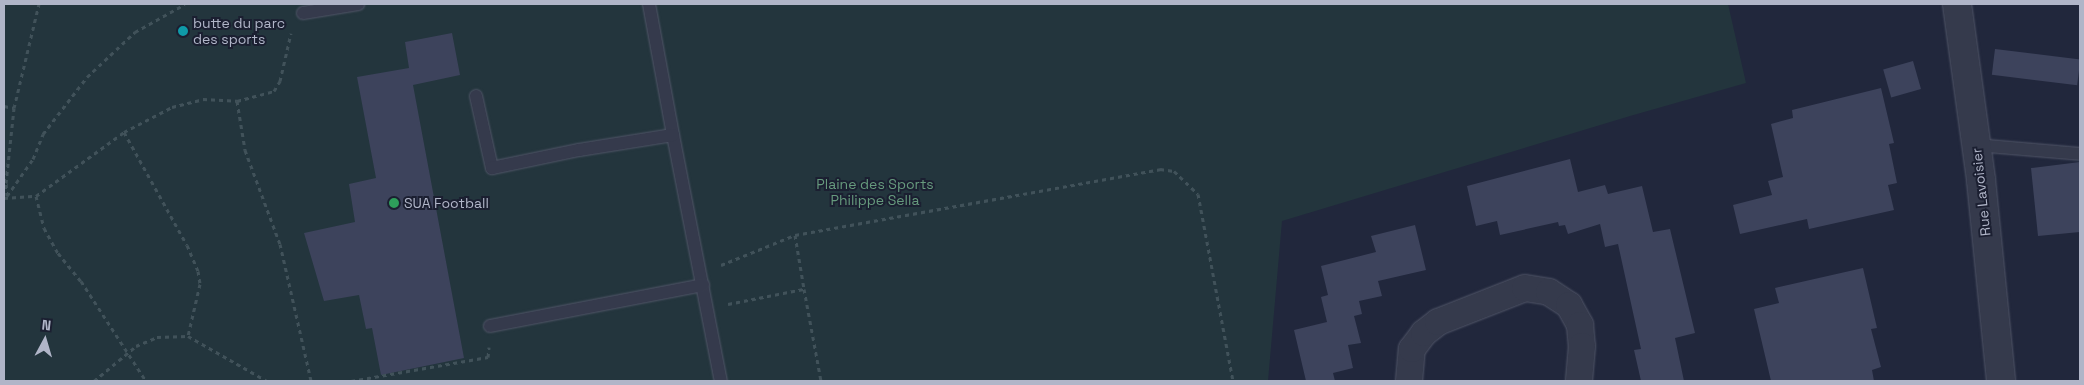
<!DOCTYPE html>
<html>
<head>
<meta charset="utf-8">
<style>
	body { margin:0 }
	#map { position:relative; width:2084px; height:385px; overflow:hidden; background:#21273c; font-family:"Space Grotesk",sans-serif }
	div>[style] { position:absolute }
	.green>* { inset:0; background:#23353d }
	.building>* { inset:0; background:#3d435c; transform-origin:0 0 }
	.path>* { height:3px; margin-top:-1.5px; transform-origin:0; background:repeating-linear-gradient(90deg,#41525a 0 4px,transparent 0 8px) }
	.roads { filter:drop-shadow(0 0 1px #505567) drop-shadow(0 0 1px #505567) }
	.service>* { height:12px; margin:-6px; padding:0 6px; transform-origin:6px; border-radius:6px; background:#353a4c }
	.minor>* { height:26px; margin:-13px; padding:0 13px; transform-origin:13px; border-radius:13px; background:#353a4c }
	.tertiary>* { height:28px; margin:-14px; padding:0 14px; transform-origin:14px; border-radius:14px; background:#353a4c }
	.dots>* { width:14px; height:14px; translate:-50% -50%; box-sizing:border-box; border:2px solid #1b1f31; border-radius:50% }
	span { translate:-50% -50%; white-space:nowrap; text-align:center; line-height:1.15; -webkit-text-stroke:4px #1b1f31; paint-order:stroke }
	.poi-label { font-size:14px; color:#b0b5c8 }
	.left { translate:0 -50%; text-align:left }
	.park-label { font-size:14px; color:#669a7d }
	.street-label { font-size:14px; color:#b0b5c8 }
	.frame { position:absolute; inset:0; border:5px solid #b0b5c8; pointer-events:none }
	.north { position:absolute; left:20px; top:315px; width:50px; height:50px; -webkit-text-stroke:4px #1b1f31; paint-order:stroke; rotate:6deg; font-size:14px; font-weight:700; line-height:20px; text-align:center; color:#b0b5c8 }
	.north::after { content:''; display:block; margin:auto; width:18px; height:22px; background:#b0b5c8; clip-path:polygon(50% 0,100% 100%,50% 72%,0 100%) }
</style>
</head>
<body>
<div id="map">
	<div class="green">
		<i style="clip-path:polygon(4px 4px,1728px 4px,1746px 83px,1630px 116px,1282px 221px,1268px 381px,4px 381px)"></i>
	</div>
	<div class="building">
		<i style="clip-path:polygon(452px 33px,460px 75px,413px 85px,464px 358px,381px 375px,372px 328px,366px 329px,359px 295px,324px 301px,304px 233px,355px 222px,349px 184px,376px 178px,357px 77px,409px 68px,405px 42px)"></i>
		<i style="left:1995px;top:49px;width:86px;height:26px;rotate:7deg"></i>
		<i style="left:1913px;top:61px;width:29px;height:31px;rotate:74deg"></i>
		<i style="clip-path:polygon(1881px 88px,1894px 143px,1889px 144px,1897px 183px,1888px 185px,1894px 210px,1809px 229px,1807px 219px,1740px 234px,1733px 205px,1772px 195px,1768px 181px,1783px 177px,1771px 124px,1793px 118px,1792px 110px)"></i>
		<i style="clip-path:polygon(1570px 159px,1578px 192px,1605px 185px,1608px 194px,1642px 186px,1653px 232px,1670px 229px,1695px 333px,1675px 338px,1684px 381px,1641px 381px,1634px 350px,1641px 349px,1618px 244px,1605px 247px,1600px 224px,1568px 234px,1565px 225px,1559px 226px,1558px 222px,1500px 235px,1497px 221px,1476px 226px,1467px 186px)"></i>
		<i style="clip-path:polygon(2080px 162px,2080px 232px,2038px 236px,2031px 168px)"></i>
		<i style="clip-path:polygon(1415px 225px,1426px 270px,1378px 281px,1382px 296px,1359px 301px,1362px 314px,1354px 316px,1361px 343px,1348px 345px,1353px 368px,1333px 373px,1335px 381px,1306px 381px,1294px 330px,1327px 322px,1321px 297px,1328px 295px,1321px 266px,1376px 252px,1371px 236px)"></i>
		<i style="clip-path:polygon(1863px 268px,1877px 328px,1871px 329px,1881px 367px,1872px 370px,1874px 381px,1771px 381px,1754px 309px,1779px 303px,1775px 288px)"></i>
	</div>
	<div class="path">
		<i style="left:237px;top:101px;width:38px;rotate:-15deg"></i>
		<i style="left:274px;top:91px;width:12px;rotate:-59deg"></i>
		<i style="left:280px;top:81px;width:49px;rotate:-77.1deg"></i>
		<i style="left:4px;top:106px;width:10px;rotate:11deg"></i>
		<i style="left:124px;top:132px;width:54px;rotate:-27.5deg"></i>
		<i style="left:172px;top:107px;width:32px;rotate:-14deg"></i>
		<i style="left:203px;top:99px;width:34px;rotate:3deg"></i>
		<i style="left:237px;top:101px;width:50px;rotate:80.7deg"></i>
		<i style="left:245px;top:150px;width:100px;rotate:69.6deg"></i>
		<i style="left:280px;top:244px;width:140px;rotate:77.2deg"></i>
		<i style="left:7px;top:196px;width:45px;rotate:-54.9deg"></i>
		<i style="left:33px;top:159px;width:27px;rotate:-68deg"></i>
		<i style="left:43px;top:134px;width:72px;rotate:-52.3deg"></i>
		<i style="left:87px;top:77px;width:66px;rotate:-43.2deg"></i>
		<i style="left:135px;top:32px;width:57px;rotate:-29.2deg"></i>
		<i style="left:7px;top:196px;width:13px;rotate:-94deg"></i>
		<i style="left:6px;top:183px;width:75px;rotate:-83.9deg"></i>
		<i style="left:14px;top:108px;width:107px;rotate:-76.5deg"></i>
		<i style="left:36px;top:196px;width:33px;rotate:76deg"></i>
		<i style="left:44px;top:228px;width:29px;rotate:61deg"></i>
		<i style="left:58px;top:253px;width:36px;rotate:51deg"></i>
		<i style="left:81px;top:281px;width:119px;rotate:57deg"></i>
		<i style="left:4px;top:198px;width:32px;rotate:-4deg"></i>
		<i style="left:36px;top:196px;width:109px;rotate:-36deg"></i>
		<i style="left:124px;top:132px;width:129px;rotate:60.9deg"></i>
		<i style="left:187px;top:245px;width:28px;rotate:67deg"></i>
		<i style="left:198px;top:271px;width:13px;rotate:81deg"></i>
		<i style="left:200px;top:284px;width:53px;rotate:103deg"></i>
		<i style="left:795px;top:235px;width:55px;rotate:80.5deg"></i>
		<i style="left:721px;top:265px;width:80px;rotate:-22.1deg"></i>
		<i style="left:795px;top:235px;width:371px;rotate:-10.2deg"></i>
		<i style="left:1160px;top:169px;width:14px;rotate:8deg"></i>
		<i style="left:1174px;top:171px;width:33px;rotate:44deg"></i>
		<i style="left:1198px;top:194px;width:190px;rotate:79.4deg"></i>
		<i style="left:728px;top:304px;width:77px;rotate:-11.2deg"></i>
		<i style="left:804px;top:289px;width:94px;rotate:79.5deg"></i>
		<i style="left:94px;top:381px;width:55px;rotate:-39.8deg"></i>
		<i style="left:136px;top:346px;width:23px;rotate:-23deg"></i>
		<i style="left:157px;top:337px;width:31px;rotate:-2deg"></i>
		<i style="left:188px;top:336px;width:91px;rotate:29.7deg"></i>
		<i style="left:351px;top:381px;width:139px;rotate:-9.9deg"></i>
		<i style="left:488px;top:357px;width:10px;rotate:-84deg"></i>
	</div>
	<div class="roads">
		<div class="service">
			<i style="left:649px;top:4px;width:133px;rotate:79.6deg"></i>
			<i style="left:673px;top:135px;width:251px;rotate:79deg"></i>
			<i style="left:303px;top:13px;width:56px;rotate:-9.3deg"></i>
			<i style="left:476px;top:96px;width:74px;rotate:77.5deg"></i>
			<i style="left:492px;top:168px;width:89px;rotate:-11.7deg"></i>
			<i style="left:579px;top:150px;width:95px;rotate:-9.1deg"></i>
			<i style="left:1976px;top:145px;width:104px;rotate:4.9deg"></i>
			<i style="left:490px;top:326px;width:217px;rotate:-10.9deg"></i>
		</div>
		<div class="minor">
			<i style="left:1409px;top:381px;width:32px;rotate:-85deg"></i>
			<i style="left:1412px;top:349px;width:20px;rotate:-53deg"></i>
			<i style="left:1424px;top:333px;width:18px;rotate:-38deg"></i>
			<i style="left:1438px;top:322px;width:93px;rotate:-21.3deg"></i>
			<i style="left:1525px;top:288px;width:24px;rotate:9deg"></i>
			<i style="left:1549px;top:292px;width:24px;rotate:33deg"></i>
			<i style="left:1569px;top:305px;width:23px;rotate:61deg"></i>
			<i style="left:1580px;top:325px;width:21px;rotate:85deg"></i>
			<i style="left:1582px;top:346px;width:35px;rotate:95deg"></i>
		</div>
		<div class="tertiary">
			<i style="left:1957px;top:4px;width:178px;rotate:82.2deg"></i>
			<i style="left:1981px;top:180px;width:202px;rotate:84.3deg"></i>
		</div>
	</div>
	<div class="dots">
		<i style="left:183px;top:31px;background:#0f9aa8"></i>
		<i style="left:394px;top:203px;background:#2e9e5b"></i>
	</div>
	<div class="poi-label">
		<span class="left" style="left:193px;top:31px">butte du parc<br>des sports</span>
		<span class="left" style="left:404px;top:203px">SUA Football</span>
	</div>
	<div class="park-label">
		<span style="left:875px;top:192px">Plaine des Sports<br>Philippe Sella</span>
	</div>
	<div class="street-label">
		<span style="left:1981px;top:192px;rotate:-96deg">Rue Lavoisier</span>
	</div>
	<div class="frame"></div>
	<div class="north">N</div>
</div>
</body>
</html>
